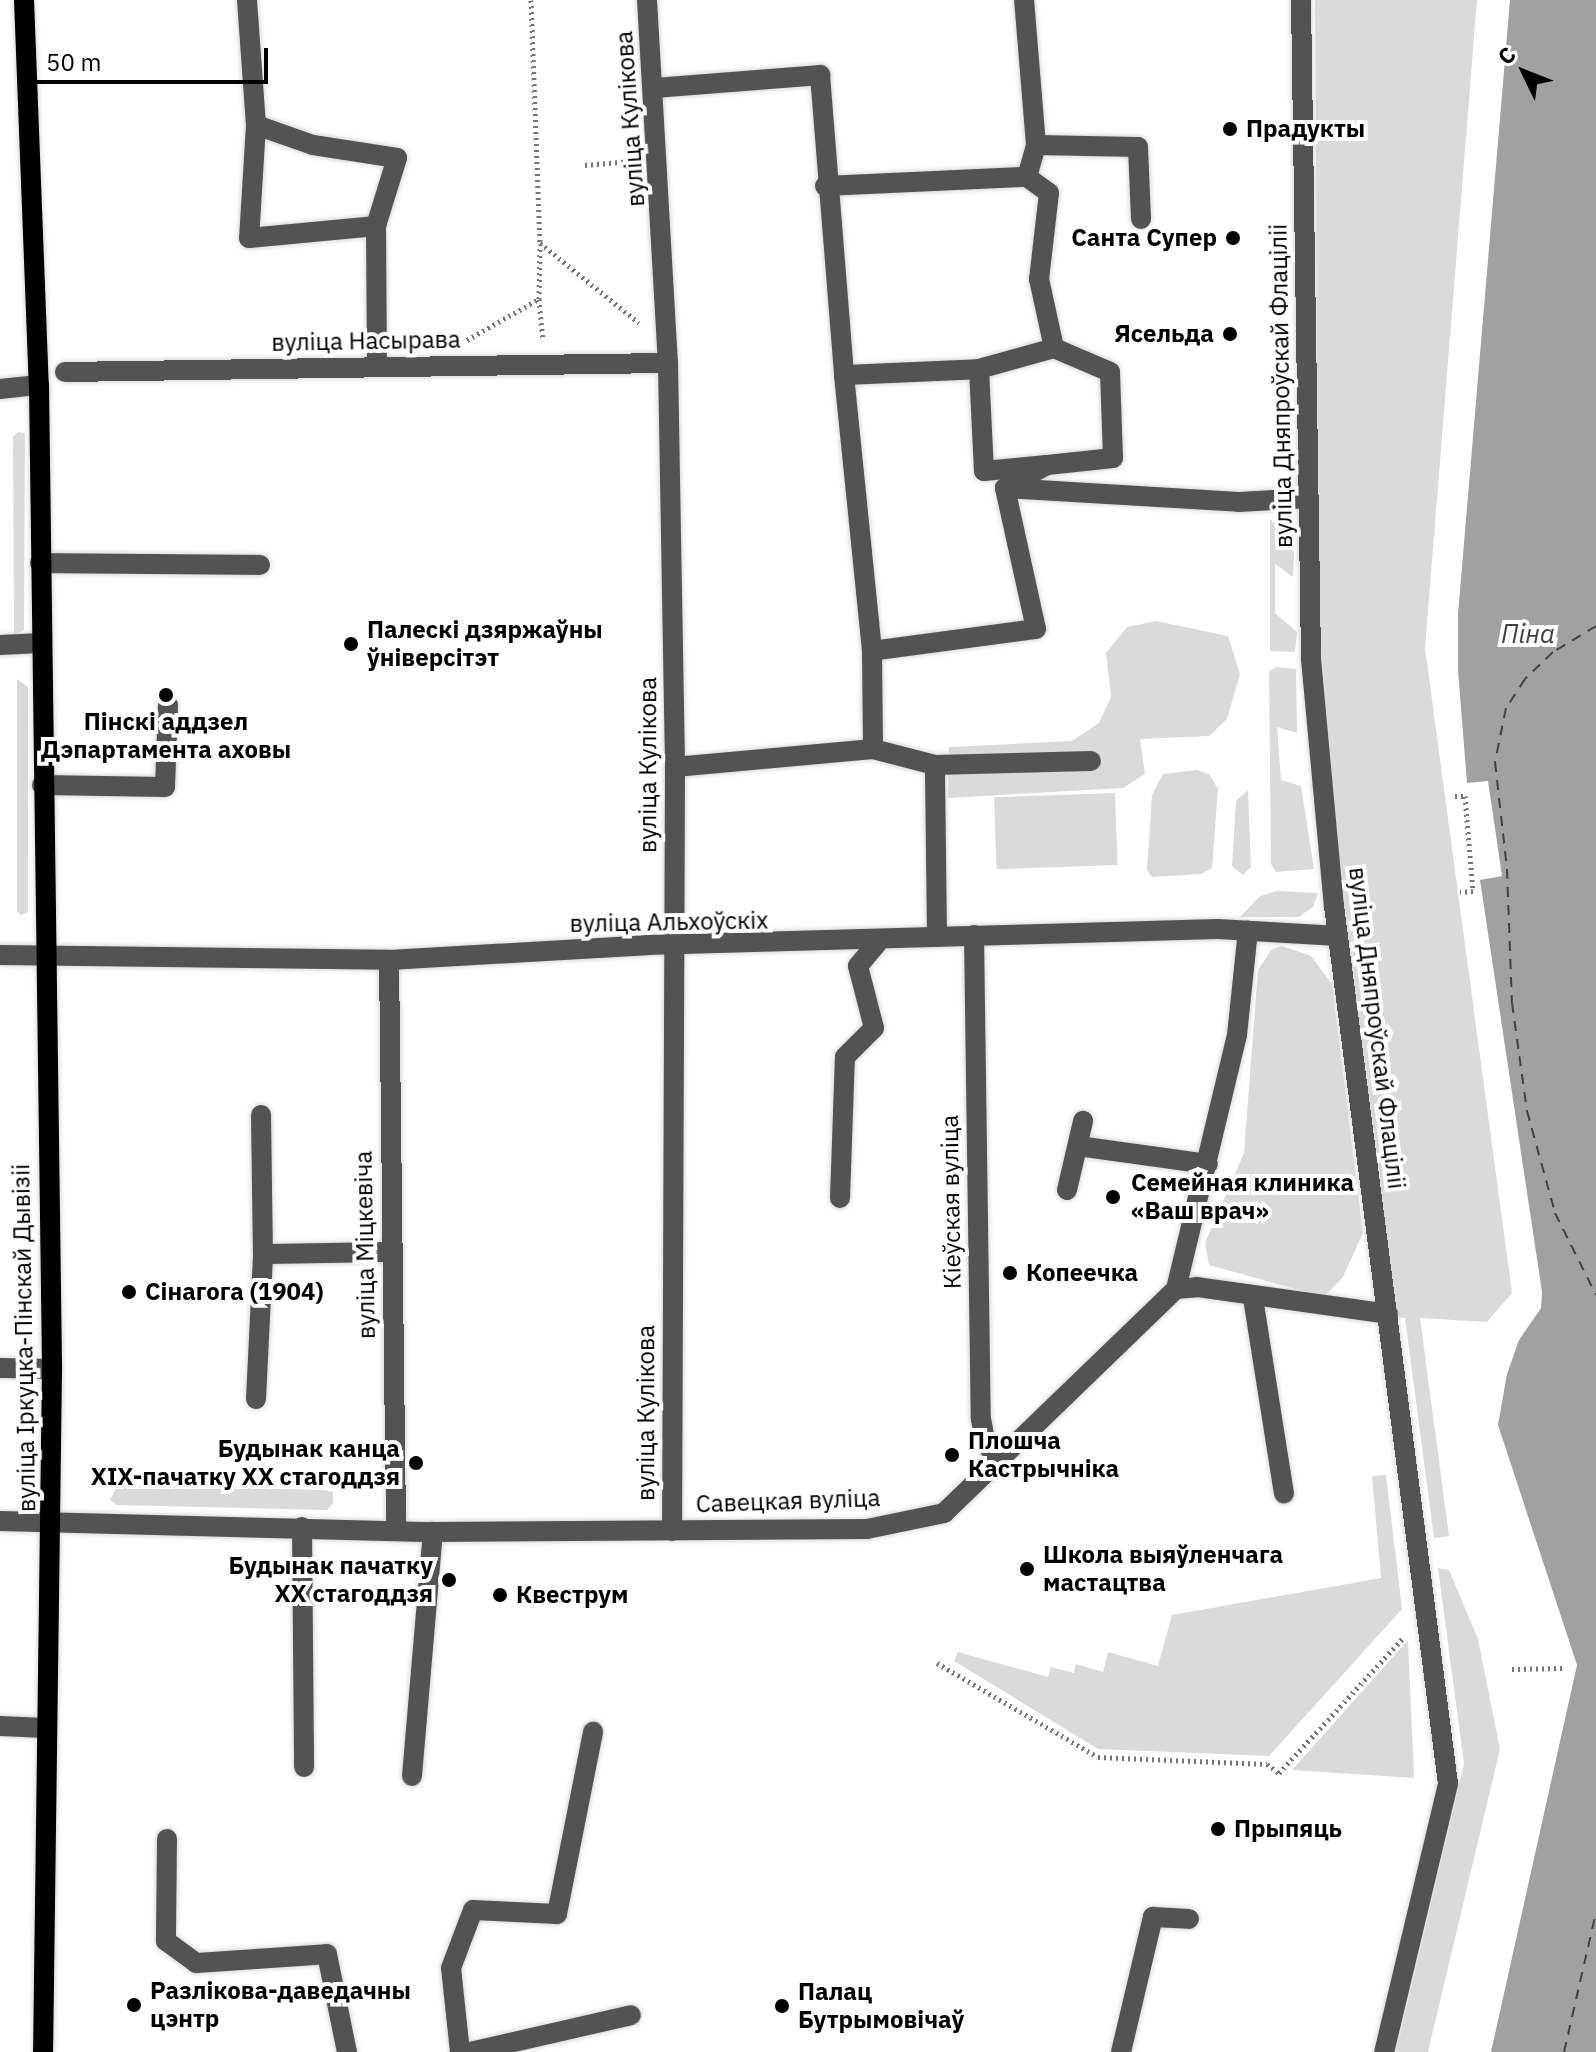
<!DOCTYPE html>
<html>
<head>
<meta charset="utf-8">
<style>
	body { margin:0 }
	#map { position:relative; width:1596px; height:2052px; overflow:hidden; background:#fff; font-family:"IBM Plex Sans",sans-serif }
	div>[style] { position:absolute }
	.green>* { inset:0; background:#dadada; transform-origin:0 0 }
	.water>* { inset:0; background:#a1a1a1 }
	.ferry>* { height:2px; margin-top:-1px; transform-origin:0; background:repeating-linear-gradient(90deg,#424242 0 10px,transparent 0 18px) }
	.path>* { height:5px; margin-top:-2.5px; transform-origin:0; background:repeating-linear-gradient(90deg,#757575 0 2px,transparent 0 6px) }
	.roads { filter:drop-shadow(0 0 2px #dbdbdb) drop-shadow(0 0 2px #dbdbdb) }
	.minor>* { height:20px; margin:-10px; padding:0 10px; transform-origin:10px; border-radius:10px; background:#535353 }
	.major>* { height:20px; margin:-10px; padding:0 10px; transform-origin:10px; border-radius:10px; background:#000 }
	.dots>* { width:22px; height:22px; translate:-50% -50%; box-sizing:border-box; border:4px solid #fff; border-radius:50% }
	span { translate:-50% -50%; white-space:nowrap; text-align:center; line-height:1.15; -webkit-text-stroke:8px #fff; paint-order:stroke }
	.street-label { font-size:24px; color:#000 }
	.poi-label { font-size:24px; color:#000; font-weight:700 }
	.left { translate:0 -50%; text-align:left }
	.right { translate:-100% -50%; text-align:right }
	.water-label { font-size:26px; color:#424242; font-style:italic }
	.north { position:absolute; left:1484px; top:32px; width:80px; height:80px; -webkit-text-stroke:6px #fff; paint-order:stroke; rotate:313deg; font-size:22px; font-weight:700; line-height:32px; text-align:center; color:#000 }
	.north::after { content:''; display:block; margin:auto; width:28px; height:36px; background:#000; clip-path:polygon(50% 0,100% 100%,50% 72%,0 100%) }
	.scale { position:absolute; left:32px; top:48px; width:236px; height:36px; box-sizing:border-box; border:4px solid #000; border-top:0; padding-left:10px; font-size:24px; line-height:28px; white-space:nowrap; color:#000; -webkit-text-stroke:6px #fff; paint-order:stroke }
</style>
</head>
<body>
<div id="map">
	<div class="green">
		<i style="clip-path:polygon(1315px 0,1477px 0,1425px 648px,1512px 1293px,1487px 1322px,1420px 1318px,1449px 1536px,1434px 1538px,1405px 1318px,1395px 1317px,1338px 882px,1319px 660px)"></i>
		<i style="clip-path:polygon(18px 432px,25px 433px,24px 630px,14px 636px,13px 437px)"></i>
		<i style="clip-path:polygon(1270px 519px,1285px 534px,1294px 552px,1293px 577px,1275px 564px,1275px 613px,1297px 632px,1295px 652px,1270px 651px)"></i>
		<i style="clip-path:polygon(1156px 621px,1228px 636px,1240px 674px,1227px 719px,1209px 736px,1140px 739px,1145px 774px,1123px 788px,948px 798px,949px 747px,1072px 741px,1099px 723px,1111px 697px,1106px 653px,1127px 627px)"></i>
		<i style="clip-path:polygon(1276px 667px,1296px 669px,1297px 733px,1277px 727px,1281px 780px,1301px 786px,1314px 869px,1276px 872px,1271px 864px,1269px 672px)"></i>
		<i style="clip-path:polygon(17px 679px,28px 687px,28px 912px,21px 915px,17px 911px)"></i>
		<i style="clip-path:polygon(1197px 770px,1209px 774px,1218px 789px,1212px 868px,1201px 874px,1152px 877px,1147px 870px,1152px 795px,1163px 774px)"></i>
		<i style="clip-path:polygon(1248px 790px,1251px 867px,1243px 875px,1232px 866px,1236px 801px)"></i>
		<i style="left:1115px;top:793px;width:72px;height:121px;rotate:88deg"></i>
		<i style="clip-path:polygon(1277px 891px,1318px 893px,1313px 907px,1299px 917px,1240px 917px,1260px 896px)"></i>
		<i style="clip-path:polygon(1282px 946px,1311px 956px,1332px 984px,1363px 1233px,1343px 1277px,1324px 1297px,1209px 1265px,1205px 1243px,1244px 1153px,1258px 970px,1272px 949px)"></i>
		<i style="clip-path:polygon(1386px 1475px,1402px 1609px,1269px 1756px,1098px 1749px,954px 1661px,958px 1652px,1048px 1677px,1051px 1667px,1074px 1673px,1076px 1664px,1103px 1672px,1108px 1652px,1158px 1666px,1172px 1615px,1381px 1578px,1372px 1476px)"></i>
		<i style="clip-path:polygon(118px 1485px,323px 1490px,333px 1492px,333px 1503px,327px 1510px,117px 1505px,110px 1500px)"></i>
		<i style="clip-path:polygon(1438px 1568px,1449px 1570px,1478px 1639px,1500px 1749px,1428px 2052px,1396px 2052px,1464px 1764px)"></i>
		<i style="clip-path:polygon(1408px 1640px,1414px 1778px,1292px 1770px)"></i>
	</div>
	<div class="water">
		<i style="clip-path:polygon(1510px 0,1596px 0,1596px 2052px,1491px 2052px,1577px 1665px,1498px 1425px,1507px 1374px,1519px 1340px,1541px 1308px,1542px 1292px,1480px 880px,1502px 876px,1488px 781px,1467px 783px,1458px 670px,1458px 614px)"></i>
	</div>
	<div class="ferry">
		<i style="left:1596px;top:626px;width:50px;rotate:148.8deg"></i>
		<i style="left:1553px;top:652px;width:39px;rotate:136deg"></i>
		<i style="left:1525px;top:679px;width:35px;rotate:123deg"></i>
		<i style="left:1506px;top:708px;width:55px;rotate:101.5deg"></i>
		<i style="left:1495px;top:762px;width:108px;rotate:83.6deg"></i>
		<i style="left:1507px;top:869px;width:134px;rotate:87.9deg"></i>
		<i style="left:1512px;top:1003px;width:109px;rotate:82.1deg"></i>
		<i style="left:1527px;top:1111px;width:106px;rotate:74.6deg"></i>
		<i style="left:1555px;top:1213px;width:92px;rotate:63.4deg"></i>
		<i style="left:1564px;top:2052px;width:144px;rotate:-77.1deg"></i>
	</div>
	<div class="path">
		<i style="left:531px;top:0;width:243px;rotate:87.9deg"></i>
		<i style="left:540px;top:243px;width:127px;rotate:38.9deg"></i>
		<i style="left:585px;top:165px;width:47px;rotate:-4.9deg"></i>
		<i style="left:539px;top:299px;width:42px;rotate:84.6deg"></i>
		<i style="left:467px;top:340px;width:83px;rotate:-29.7deg"></i>
		<i style="left:539px;top:299px;width:55px;rotate:-89deg"></i>
		<i style="left:1455px;top:796px;width:10px"></i>
		<i style="left:1465px;top:796px;width:95px;rotate:85.2deg"></i>
		<i style="left:1473px;top:891px;width:13px;rotate:176deg"></i>
		<i style="left:937px;top:1663px;width:186px;rotate:30.3deg"></i>
		<i style="left:1098px;top:1757px;width:169px;rotate:2.4deg"></i>
		<i style="left:1267px;top:1764px;width:15px;rotate:37deg"></i>
		<i style="left:1279px;top:1773px;width:183px;rotate:-47.4deg"></i>
		<i style="left:1512px;top:1669px;width:53px;rotate:-1.1deg"></i>
	</div>
	<div class="roads">
		<div class="minor">
			<i style="left:247px;top:0;width:125px;rotate:85.9deg"></i>
			<i style="left:256px;top:125px;width:60px;rotate:19.3deg"></i>
			<i style="left:313px;top:145px;width:85px;rotate:8.8deg"></i>
			<i style="left:397px;top:158px;width:71px;rotate:107.2deg"></i>
			<i style="left:647px;top:0;width:364px;rotate:86.7deg"></i>
			<i style="left:668px;top:363px;width:404px;rotate:89deg"></i>
			<i style="left:675px;top:767px;width:764px;rotate:90.22deg"></i>
			<i style="left:1301px;top:0;width:659px;rotate:89.13deg"></i>
			<i style="left:1311px;top:659px;width:248px;rotate:84.7deg"></i>
			<i style="left:1334px;top:906px;width:885px;rotate:82.6deg"></i>
			<i style="left:1448px;top:1784px;width:276px;rotate:103.4deg"></i>
			<i style="left:655px;top:88px;width:166px;rotate:-4.5deg"></i>
			<i style="left:820px;top:75px;width:301px;rotate:85.4deg"></i>
			<i style="left:844px;top:375px;width:135px;rotate:-2.5deg"></i>
			<i style="left:979px;top:369px;width:102px;rotate:87.2deg"></i>
			<i style="left:984px;top:471px;width:63px;rotate:-5.4deg"></i>
			<i style="left:1047px;top:465px;width:48px;rotate:151.3deg"></i>
			<i style="left:1005px;top:488px;width:144px;rotate:77.6deg"></i>
			<i style="left:1036px;top:629px;width:165px;rotate:172.4deg"></i>
			<i style="left:872px;top:651px;width:98px;rotate:89.4deg"></i>
			<i style="left:873px;top:749px;width:199px;rotate:174.8deg"></i>
			<i style="left:256px;top:125px;width:113px;rotate:93.5deg"></i>
			<i style="left:249px;top:238px;width:128px;rotate:-5.4deg"></i>
			<i style="left:376px;top:226px;width:141px;rotate:89.6deg"></i>
			<i style="left:1036px;top:145px;width:102px;rotate:1.1deg"></i>
			<i style="left:1138px;top:147px;width:72px;rotate:87.6deg"></i>
			<i style="left:1027px;top:177px;width:27px;rotate:36deg"></i>
			<i style="left:1049px;top:193px;width:87px;rotate:96.6deg"></i>
			<i style="left:1039px;top:279px;width:71px;rotate:77.7deg"></i>
			<i style="left:1054px;top:348px;width:61px;rotate:23.2deg"></i>
			<i style="left:1110px;top:372px;width:86px;rotate:88deg"></i>
			<i style="left:1113px;top:458px;width:66px;rotate:173.9deg"></i>
			<i style="left:825px;top:186px;width:202px;rotate:-2.6deg"></i>
			<i style="left:1027px;top:177px;width:33px;rotate:-74deg"></i>
			<i style="left:1036px;top:145px;width:145px;rotate:-94.7deg"></i>
			<i style="left:979px;top:369px;width:78px;rotate:-15.6deg"></i>
			<i style="left:65px;top:372px;width:603px;rotate:-0.86deg"></i>
			<i style="left:844px;top:375px;width:277px;rotate:84.2deg"></i>
			<i style="left:0;top:389px;width:39px;rotate:-6deg"></i>
			<i style="left:1005px;top:488px;width:234px;rotate:3.4deg"></i>
			<i style="left:1239px;top:502px;width:70px;rotate:-3.3deg"></i>
			<i style="left:40px;top:563px;width:220px;rotate:0.5deg"></i>
			<i style="left:0;top:645px;width:41px;rotate:-2.8deg"></i>
			<i style="left:873px;top:749px;width:64px;rotate:14.5deg"></i>
			<i style="left:42px;top:785px;width:123px;rotate:0.9deg"></i>
			<i style="left:165px;top:787px;width:82px;rotate:-87.9deg"></i>
			<i style="left:974px;top:935px;width:484px;rotate:89.2deg"></i>
			<i style="left:981px;top:1419px;width:25px;rotate:79deg"></i>
			<i style="left:986px;top:1444px;width:23px;rotate:52deg"></i>
			<i style="left:937px;top:936px;width:171px;rotate:-90.7deg"></i>
			<i style="left:935px;top:765px;width:156px;rotate:-1.5deg"></i>
			<i style="left:0;top:955px;width:389px;rotate:0.7deg"></i>
			<i style="left:389px;top:960px;width:258px;rotate:-3.3deg"></i>
			<i style="left:647px;top:945px;width:571px;rotate:-1.61deg"></i>
			<i style="left:1218px;top:929px;width:120px;rotate:3.3deg"></i>
			<i style="left:389px;top:960px;width:568px;rotate:89.29deg"></i>
			<i style="left:261px;top:1115px;width:139px;rotate:89.2deg"></i>
			<i style="left:1078px;top:1146px;width:131px;rotate:7.9deg"></i>
			<i style="left:1067px;top:1190px;width:71px;rotate:-76.9deg"></i>
			<i style="left:840px;top:1198px;width:141px;rotate:-88deg"></i>
			<i style="left:845px;top:1057px;width:41px;rotate:-45deg"></i>
			<i style="left:874px;top:1028px;width:64px;rotate:-104.5deg"></i>
			<i style="left:858px;top:966px;width:30px;rotate:-50deg"></i>
			<i style="left:1176px;top:1289px;width:261px;rotate:-76.5deg"></i>
			<i style="left:1237px;top:1035px;width:105px;rotate:-84deg"></i>
			<i style="left:1253px;top:1298px;width:198px;rotate:81deg"></i>
			<i style="left:0;top:1368px;width:52px;rotate:1.1deg"></i>
			<i style="left:256px;top:1399px;width:145px;rotate:-87.2deg"></i>
			<i style="left:263px;top:1254px;width:128px;rotate:-0.9deg"></i>
			<i style="left:0;top:1521px;width:433px;rotate:1.5deg"></i>
			<i style="left:433px;top:1532px;width:434px;rotate:-0.4deg"></i>
			<i style="left:867px;top:1529px;width:79px;rotate:-11.7deg"></i>
			<i style="left:944px;top:1513px;width:322px;rotate:-44deg"></i>
			<i style="left:1176px;top:1289px;width:21px;rotate:-5deg"></i>
			<i style="left:1197px;top:1287px;width:193px;rotate:8deg"></i>
			<i style="left:302px;top:1527px;width:240px;rotate:89.5deg"></i>
			<i style="left:0;top:1726px;width:45px;rotate:2.5deg"></i>
			<i style="left:412px;top:1776px;width:245px;rotate:-85.1deg"></i>
			<i style="left:167px;top:1839px;width:102px;rotate:90.6deg"></i>
			<i style="left:166px;top:1941px;width:37px;rotate:36deg"></i>
			<i style="left:196px;top:1963px;width:131px;rotate:-3.9deg"></i>
			<i style="left:327px;top:1954px;width:100px;rotate:78.5deg"></i>
			<i style="left:460px;top:2052px;width:84px;rotate:-96.1deg"></i>
			<i style="left:451px;top:1968px;width:62px;rotate:-69.2deg"></i>
			<i style="left:473px;top:1910px;width:84px;rotate:2.7deg"></i>
			<i style="left:557px;top:1914px;width:186px;rotate:-78.8deg"></i>
			<i style="left:470px;top:2052px;width:165px;rotate:-12.9deg"></i>
			<i style="left:1121px;top:2052px;width:139px;rotate:-76.7deg"></i>
			<i style="left:1153px;top:1917px;width:36px;rotate:3deg"></i>
		</div>
		<div class="major">
			<i style="left:24px;top:0;width:385px;rotate:87.8deg"></i>
			<i style="left:39px;top:385px;width:984px;rotate:89.24deg"></i>
			<i style="left:52px;top:1369px;width:683px;rotate:90.75deg"></i>
		</div>
	</div>
	<div class="dots">
		<i style="left:1230px;top:129px;background:#000"></i>
		<i style="left:1233px;top:238px;background:#000"></i>
		<i style="left:1230px;top:334px;background:#000"></i>
		<i style="left:351px;top:644px;background:#000"></i>
		<i style="left:166px;top:695px;background:#000"></i>
		<i style="left:1113px;top:1197px;background:#000"></i>
		<i style="left:1010px;top:1273px;background:#000"></i>
		<i style="left:129px;top:1292px;background:#000"></i>
		<i style="left:952px;top:1455px;background:#000"></i>
		<i style="left:416px;top:1463px;background:#000"></i>
		<i style="left:1027px;top:1569px;background:#000"></i>
		<i style="left:449px;top:1580px;background:#000"></i>
		<i style="left:500px;top:1595px;background:#000"></i>
		<i style="left:1218px;top:1829px;background:#000"></i>
		<i style="left:134px;top:2005px;background:#000"></i>
		<i style="left:782px;top:2006px;background:#000"></i>
	</div>
	<div class="street-label">
		<span style="left:630px;top:119px;rotate:-94deg">вуліца Кулікова</span>
		<span style="left:366px;top:341px;rotate:-1deg">вуліца Насырава</span>
		<span style="left:1281px;top:386px;rotate:-91deg">вуліца Дняпроўскай Флаціліі</span>
		<span style="left:648px;top:765px;rotate:-90deg">вуліца Кулікова</span>
		<span style="left:669px;top:922px;rotate:-1deg">вуліца Альхоўскіх</span>
		<span style="left:1377px;top:1028px;rotate:83deg">вуліца Дняпроўскай Флаціліі</span>
		<span style="left:951px;top:1202px;rotate:-91deg">Кіеўская вуліца</span>
		<span style="left:365px;top:1245px;rotate:-91deg">вуліца Міцкевіча</span>
		<span style="left:24px;top:1338px;rotate:-91deg">вуліца Іркуцка-Пінскай Дывізіі</span>
		<span style="left:646px;top:1413px;rotate:-90deg">вуліца Кулікова</span>
		<span style="left:788px;top:1501px;rotate:-2deg">Савецкая вуліца</span>
	</div>
	<div class="poi-label">
		<span class="left" style="left:1246px;top:129px">Прадукты</span>
		<span class="right" style="left:1217px;top:238px">Санта Супер</span>
		<span class="right" style="left:1214px;top:334px">Ясельда</span>
		<span class="left" style="left:367px;top:644px">Палескі дзяржаўны<br>ўніверсітэт</span>
		<span style="left:166px;top:736px">Пінскі аддзел<br>Дэпартамента аховы</span>
		<span class="left" style="left:1131px;top:1197px">Семейная клиника<br>«Ваш врач»</span>
		<span class="left" style="left:1026px;top:1273px">Копеечка</span>
		<span class="left" style="left:145px;top:1292px">Сінагога (1904)</span>
		<span class="left" style="left:968px;top:1455px">Плошча<br>Кастрычніка</span>
		<span class="right" style="left:400px;top:1463px">Будынак канца<br>XIX-пачатку XX стагоддзя</span>
		<span class="left" style="left:1043px;top:1569px">Школа выяўленчага<br>мастацтва</span>
		<span class="right" style="left:433px;top:1580px">Будынак пачатку<br>ХХ стагоддзя</span>
		<span class="left" style="left:516px;top:1595px">Квеструм</span>
		<span class="left" style="left:1234px;top:1829px">Прыпяць</span>
		<span class="left" style="left:150px;top:2005px">Разлікова-даведачны<br>цэнтр</span>
		<span class="left" style="left:798px;top:2006px">Палац<br>Бутрымовічаў</span>
	</div>
	<div class="water-label">
		<span style="left:1528px;top:634px">Піна</span>
	</div>
	<div class="north">С</div>
	<div class="scale">50 m</div>
</div>
</body>
</html>
